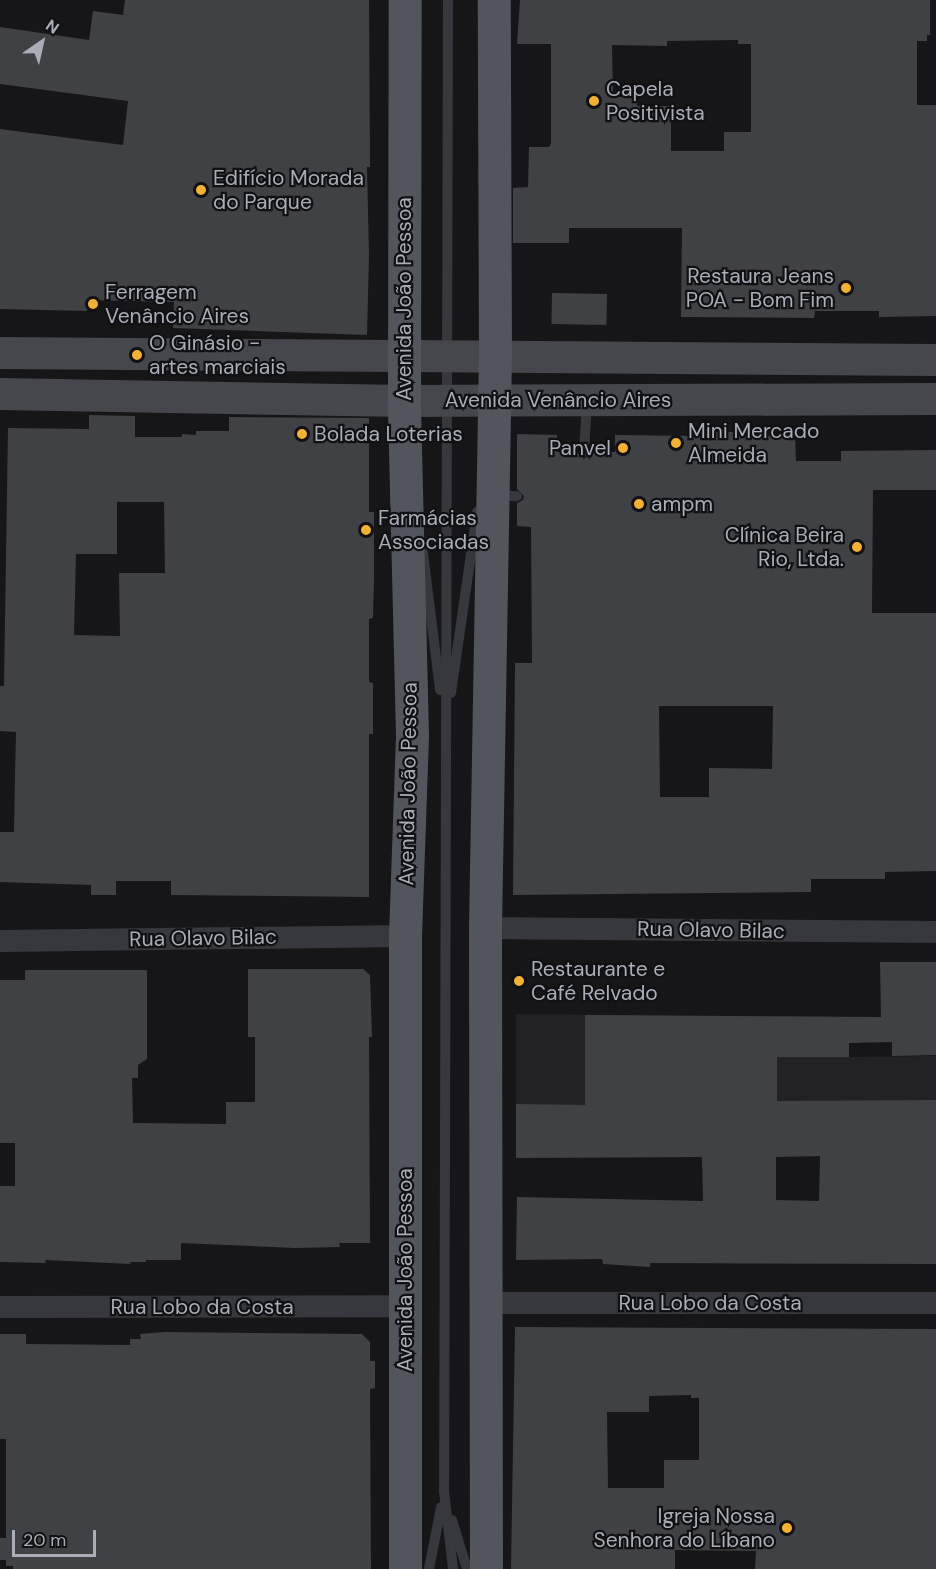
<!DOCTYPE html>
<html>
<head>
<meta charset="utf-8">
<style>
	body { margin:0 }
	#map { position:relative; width:936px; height:1569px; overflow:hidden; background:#161618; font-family:"DM Sans",sans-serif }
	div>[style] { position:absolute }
	.built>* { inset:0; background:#222225 }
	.building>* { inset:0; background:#404145; transform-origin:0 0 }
	.lane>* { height:10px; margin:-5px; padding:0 5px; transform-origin:5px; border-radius:5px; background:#37383d }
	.street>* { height:22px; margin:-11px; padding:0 11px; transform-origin:11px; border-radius:11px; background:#37383d }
	.secondary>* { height:32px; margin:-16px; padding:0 16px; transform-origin:16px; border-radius:16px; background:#45474d }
	.primary>* { height:33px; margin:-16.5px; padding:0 16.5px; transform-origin:16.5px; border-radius:16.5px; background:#53555c }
	.dots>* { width:16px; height:16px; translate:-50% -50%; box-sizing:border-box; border:3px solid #111113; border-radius:50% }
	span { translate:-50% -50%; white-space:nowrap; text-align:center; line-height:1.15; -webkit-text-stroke:4.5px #111113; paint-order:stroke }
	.poi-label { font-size:21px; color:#a8adb8 }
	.left { translate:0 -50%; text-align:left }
	.right { translate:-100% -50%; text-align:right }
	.street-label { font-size:21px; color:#a8adb8 }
	.north { position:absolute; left:12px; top:12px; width:60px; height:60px; -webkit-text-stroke:4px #111113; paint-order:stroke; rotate:34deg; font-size:16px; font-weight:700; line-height:24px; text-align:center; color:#a8adb8 }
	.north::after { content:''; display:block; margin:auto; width:21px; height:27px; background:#a8adb8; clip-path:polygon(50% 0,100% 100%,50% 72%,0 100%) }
	.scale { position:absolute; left:12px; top:1530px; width:84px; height:27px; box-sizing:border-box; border:3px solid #a8adb8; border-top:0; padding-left:8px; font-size:18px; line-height:21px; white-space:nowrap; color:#a8adb8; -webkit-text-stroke:4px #111113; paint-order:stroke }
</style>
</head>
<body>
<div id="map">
	<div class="built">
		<i style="clip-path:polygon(516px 1014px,848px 1017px,849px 1057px,936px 1056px,936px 1156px,516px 1158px)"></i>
	</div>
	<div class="building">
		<i style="clip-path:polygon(125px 0,369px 0,370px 167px,367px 167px,369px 255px,367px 335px,173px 328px,174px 302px,87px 300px,87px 311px,0 309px,0 129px,123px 145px,128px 101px,0 84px,0 27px,89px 40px,93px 11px,123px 15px)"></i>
		<i style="clip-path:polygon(evenodd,520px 0,930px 0,930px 35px,927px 35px,927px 41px,917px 41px,917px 105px,936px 105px,936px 316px,879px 317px,879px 311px,815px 311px,814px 318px,681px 317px,682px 228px,569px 228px,569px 243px,513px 243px,513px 188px,528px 187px,529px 147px,549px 147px,551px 144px,551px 44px,517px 44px,520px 0,738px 40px,738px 44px,751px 44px,751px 132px,724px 132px,724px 151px,671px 151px,671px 106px,637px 106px,638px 97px,613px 97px,612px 45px,667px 46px,667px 41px,738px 40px)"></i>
		<i style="left:552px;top:293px;width:55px;height:31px;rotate:1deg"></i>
		<i style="clip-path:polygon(evenodd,89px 415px,135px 416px,135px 437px,182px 437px,182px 434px,196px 435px,196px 431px,229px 431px,229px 417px,369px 418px,369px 512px,374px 512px,374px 579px,373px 618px,369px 619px,369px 682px,373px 683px,373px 734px,369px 734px,369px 897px,171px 895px,171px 881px,116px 881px,116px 895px,91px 895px,91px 885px,0 882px,0 832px,14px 832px,15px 776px,16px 732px,0 731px,0 686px,4px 686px,8px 428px,89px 429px,89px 415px,117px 502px,164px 502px,165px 573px,119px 573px,120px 636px,74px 635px,76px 554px,117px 554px,117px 502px)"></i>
		<i style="clip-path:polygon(evenodd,698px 432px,764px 432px,764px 436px,795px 436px,796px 461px,841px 461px,841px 451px,936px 450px,936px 490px,873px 490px,872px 613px,936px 613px,936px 871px,885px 872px,885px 879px,811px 879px,811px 892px,513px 895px,515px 663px,532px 663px,531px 527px,517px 526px,517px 503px,523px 500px,524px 496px,517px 489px,517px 434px,557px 435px,557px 452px,577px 452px,584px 459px,591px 452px,615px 452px,615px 435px,698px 436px,698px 432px,659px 706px,773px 706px,772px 769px,709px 768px,709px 797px,660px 797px,659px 706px)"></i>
		<i style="clip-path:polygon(evenodd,880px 962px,936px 962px,936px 1055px,892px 1056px,892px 1042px,849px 1043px,849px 1057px,777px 1057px,777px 1101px,936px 1100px,936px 1264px,650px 1263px,650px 1267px,603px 1264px,602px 1259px,516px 1260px,517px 1197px,703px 1201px,702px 1157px,516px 1158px,516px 1104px,585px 1105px,585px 1015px,881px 1017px,880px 962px,820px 1156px,819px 1201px,776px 1200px,776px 1157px,820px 1156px)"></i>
		<i style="clip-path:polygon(248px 969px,363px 969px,370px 975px,372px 1037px,369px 1037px,370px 1243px,339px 1243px,340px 1247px,295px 1248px,181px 1243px,181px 1260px,146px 1260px,146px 1262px,130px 1262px,131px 1264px,45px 1260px,46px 1263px,0 1262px,0 1186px,15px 1186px,15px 1143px,0 1143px,0 980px,25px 980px,25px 970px,147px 970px,147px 1059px,138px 1065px,138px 1078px,132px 1078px,133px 1123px,226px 1124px,226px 1102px,255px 1102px,255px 1037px,248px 1037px)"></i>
		<i style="clip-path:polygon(evenodd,515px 1327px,936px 1329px,936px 1569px,755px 1569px,756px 1551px,675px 1550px,675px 1569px,511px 1569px,515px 1327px,691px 1395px,691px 1398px,699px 1398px,699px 1460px,664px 1460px,664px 1488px,608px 1488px,607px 1412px,649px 1412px,649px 1396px,691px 1395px)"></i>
		<i style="clip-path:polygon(165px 1332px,362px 1334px,370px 1342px,370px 1361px,375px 1361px,375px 1388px,370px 1389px,371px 1569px,13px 1569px,13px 1566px,6px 1566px,6px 1560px,0 1560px,0 1538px,6px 1538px,6px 1439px,0 1439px,0 1334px,26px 1334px,26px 1344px,130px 1345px,130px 1339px,141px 1339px,140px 1334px)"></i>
	</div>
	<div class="lane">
		<i style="left:448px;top:0;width:1491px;rotate:90.15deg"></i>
		<i style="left:444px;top:1491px;width:79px;rotate:83.4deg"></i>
		<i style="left:584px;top:452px;width:50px;rotate:-86.6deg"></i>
		<i style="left:495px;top:495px;width:22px;rotate:3deg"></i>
		<i style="left:423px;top:553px;width:138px;rotate:82.9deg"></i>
		<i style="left:451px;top:693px;width:183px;rotate:-81.8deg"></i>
		<i style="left:452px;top:1520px;width:51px;rotate:73deg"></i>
		<i style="left:429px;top:1569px;width:63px;rotate:-79deg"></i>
	</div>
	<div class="street">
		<i style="left:485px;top:928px;width:451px;rotate:0.5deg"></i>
		<i style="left:0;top:941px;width:405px;rotate:-0.7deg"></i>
		<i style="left:485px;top:1303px;width:451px"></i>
		<i style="left:0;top:1307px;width:405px;rotate:-0.1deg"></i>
	</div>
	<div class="secondary">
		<i style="left:0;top:353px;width:936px;rotate:0.43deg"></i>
		<i style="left:0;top:394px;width:404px;rotate:1deg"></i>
		<i style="left:404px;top:401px;width:532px;rotate:-0.22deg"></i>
	</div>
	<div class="primary">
		<i style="left:405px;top:1569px;width:633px;rotate:-90deg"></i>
		<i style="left:405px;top:936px;width:201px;rotate:-88deg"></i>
		<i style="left:412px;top:735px;width:334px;rotate:-91.4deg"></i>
		<i style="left:404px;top:401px;width:401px;rotate:-89.9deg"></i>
		<i style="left:486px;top:1569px;width:641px;rotate:-90.09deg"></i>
		<i style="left:485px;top:928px;width:571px;rotate:-89deg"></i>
		<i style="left:495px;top:357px;width:357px;rotate:-90.2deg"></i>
	</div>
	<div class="dots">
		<i style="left:594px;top:101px;background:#f2b134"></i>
		<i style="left:201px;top:190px;background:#f2b134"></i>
		<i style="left:846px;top:288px;background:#f2b134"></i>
		<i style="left:93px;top:304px;background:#f2b134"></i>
		<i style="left:137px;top:355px;background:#f2b134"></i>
		<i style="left:302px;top:434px;background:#f2b134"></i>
		<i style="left:676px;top:443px;background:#f2b134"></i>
		<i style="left:623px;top:448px;background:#f2b134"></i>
		<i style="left:639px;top:504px;background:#f2b134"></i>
		<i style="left:366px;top:530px;background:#f2b134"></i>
		<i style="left:857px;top:547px;background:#f2b134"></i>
		<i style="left:519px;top:981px;background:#f2b134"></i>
		<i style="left:787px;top:1528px;background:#f2b134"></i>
	</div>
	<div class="poi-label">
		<span class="left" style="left:606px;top:101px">Capela<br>Positivista</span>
		<span class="left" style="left:213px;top:190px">Edifício Morada<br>do Parque</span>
		<span class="right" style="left:834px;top:288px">Restaura Jeans<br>POA - Bom Fim</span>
		<span class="left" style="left:105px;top:304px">Ferragem<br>Venâncio Aires</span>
		<span class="left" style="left:149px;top:355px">O Ginásio -<br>artes marciais</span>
		<span class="left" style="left:688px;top:443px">Mini Mercado<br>Almeida</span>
		<span class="left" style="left:314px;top:434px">Bolada Loterias</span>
		<span class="right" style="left:611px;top:448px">Panvel</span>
		<span class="left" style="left:651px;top:504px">ampm</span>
		<span class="left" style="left:378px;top:530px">Farmácias<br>Associadas</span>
		<span class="right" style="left:844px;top:547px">Clínica Beira<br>Rio, Ltda.</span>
		<span class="left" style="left:531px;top:981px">Restaurante e<br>Café Relvado</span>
		<span class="right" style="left:775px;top:1528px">Igreja Nossa<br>Senhora do Líbano</span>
	</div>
	<div class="street-label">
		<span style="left:404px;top:299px;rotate:-90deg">Avenida João Pessoa</span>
		<span style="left:558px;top:400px">Avenida Venâncio Aires</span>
		<span style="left:408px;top:784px;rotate:-89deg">Avenida João Pessoa</span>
		<span style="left:711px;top:930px;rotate:1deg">Rua Olavo Bilac</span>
		<span style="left:203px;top:938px;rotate:-1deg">Rua Olavo Bilac</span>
		<span style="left:405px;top:1270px;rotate:-90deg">Avenida João Pessoa</span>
		<span style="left:710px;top:1303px">Rua Lobo da Costa</span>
		<span style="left:202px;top:1307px">Rua Lobo da Costa</span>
	</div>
	<div class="north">N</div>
	<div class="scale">20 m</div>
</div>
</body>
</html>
